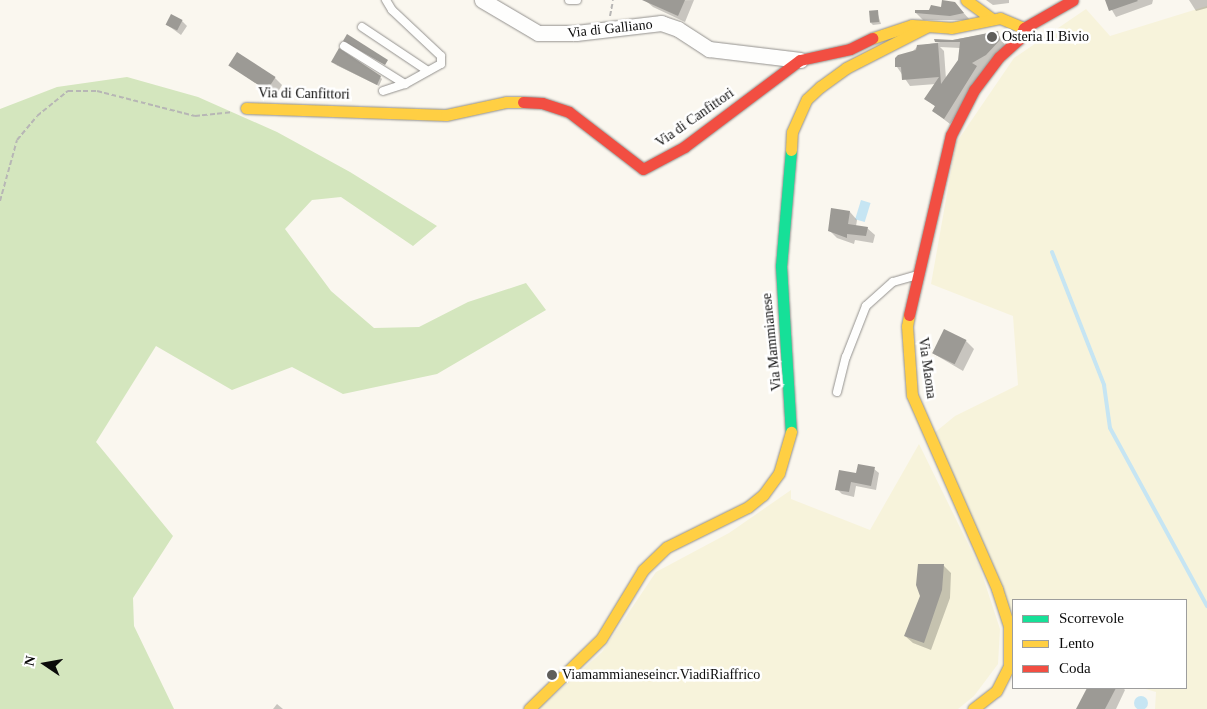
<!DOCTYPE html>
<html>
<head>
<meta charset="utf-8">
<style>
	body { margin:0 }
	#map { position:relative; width:1207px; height:709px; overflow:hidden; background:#faf7ef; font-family:Georgia,serif }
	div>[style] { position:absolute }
	.farmland>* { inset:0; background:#f7f3db }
	.forest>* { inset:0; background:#d4e6be }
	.water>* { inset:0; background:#c6e5f3; transform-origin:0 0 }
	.round { border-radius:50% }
	.shadow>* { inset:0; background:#0003 }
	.stream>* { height:4px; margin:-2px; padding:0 2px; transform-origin:2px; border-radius:2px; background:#c6e5f3 }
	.building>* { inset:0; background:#9c9a95; transform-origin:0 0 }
	.path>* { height:2px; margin-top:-1px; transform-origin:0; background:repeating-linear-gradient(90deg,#b7b6b5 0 5px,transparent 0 7.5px) }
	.roads { filter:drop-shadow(0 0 1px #93918e) drop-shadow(0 0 1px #93918e) }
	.lane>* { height:8px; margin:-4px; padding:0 4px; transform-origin:4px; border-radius:4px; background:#fefefd }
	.street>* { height:15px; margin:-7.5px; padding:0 7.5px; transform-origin:7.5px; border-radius:7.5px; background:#fefefd }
	.fast>* { height:11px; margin:-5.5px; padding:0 5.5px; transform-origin:5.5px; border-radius:5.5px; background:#16e098 }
	.slow>* { height:11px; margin:-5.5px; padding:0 5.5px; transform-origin:5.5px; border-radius:5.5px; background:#ffcf43 }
	.jam>* { height:11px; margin:-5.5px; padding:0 5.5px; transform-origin:5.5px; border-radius:5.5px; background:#f24e42 }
	.dots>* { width:14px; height:14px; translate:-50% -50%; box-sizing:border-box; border:2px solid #fff; border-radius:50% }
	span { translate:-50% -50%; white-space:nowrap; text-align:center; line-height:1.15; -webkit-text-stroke:5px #fff; paint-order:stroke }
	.street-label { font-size:14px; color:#0b0b0b }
	.poi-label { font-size:14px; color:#0b0b0b }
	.left { translate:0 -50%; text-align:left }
	.legend { position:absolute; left:1012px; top:599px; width:175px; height:90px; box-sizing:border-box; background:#fff; border:1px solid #9d9d9d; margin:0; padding:6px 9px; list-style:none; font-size:15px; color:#0b0b0b }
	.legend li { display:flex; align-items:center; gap:10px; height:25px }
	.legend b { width:25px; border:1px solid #9d9d9d }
	.north { position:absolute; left:20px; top:639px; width:50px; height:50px; -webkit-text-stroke:4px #fff; paint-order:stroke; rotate:282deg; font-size:14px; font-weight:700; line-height:20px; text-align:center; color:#0b0b0b }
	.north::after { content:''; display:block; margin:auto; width:18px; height:22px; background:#0b0b0b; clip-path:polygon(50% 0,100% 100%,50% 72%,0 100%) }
</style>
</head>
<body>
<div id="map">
	<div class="farmland">
		<i style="clip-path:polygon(1207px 6px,1207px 709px,1155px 709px,1156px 692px,1142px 688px,1186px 688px,1186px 600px,1013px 600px,1013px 619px,933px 434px,955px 416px,1018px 385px,1013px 316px,931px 284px,956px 143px,1014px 58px,1086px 9px,1110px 36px)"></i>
		<i style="clip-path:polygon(919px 444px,980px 568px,1000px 629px,998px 664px,974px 696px,958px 709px,538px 709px,602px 652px,656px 572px,729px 533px,791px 490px,791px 499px,870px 530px)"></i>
	</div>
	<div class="forest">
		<i style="clip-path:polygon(127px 77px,198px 97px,277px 132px,350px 172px,437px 226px,413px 246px,341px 197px,312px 200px,285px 229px,331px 291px,374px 328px,419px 327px,468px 302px,526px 283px,546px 310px,437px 374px,343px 394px,292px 367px,232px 390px,156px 346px,96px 442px,173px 536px,133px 598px,134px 626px,174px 709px,0 709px,0 109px,57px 87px)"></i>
	</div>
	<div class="water">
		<i style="left:861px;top:200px;width:10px;height:20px;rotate:17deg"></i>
		<i class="round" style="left:1134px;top:696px;width:14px;height:14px"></i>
	</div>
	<div class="shadow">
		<i style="clip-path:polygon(694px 0,685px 22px,653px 7px,646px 1px)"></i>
		<i style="clip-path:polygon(986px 0,1009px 0,1009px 3px,993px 5px)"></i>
		<i style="clip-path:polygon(1106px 0,1153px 0,1152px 4px,1116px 17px)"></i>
		<i style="clip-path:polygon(1189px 0,1207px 0,1207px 8px,1196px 11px)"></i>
		<i style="clip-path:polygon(961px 10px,970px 20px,923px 20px,916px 13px)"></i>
		<i style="clip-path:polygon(877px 12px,881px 24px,873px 25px,871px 23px)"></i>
		<i style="clip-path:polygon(182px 21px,187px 26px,181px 35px,166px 24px)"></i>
		<i style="clip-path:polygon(evenodd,997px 32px,1006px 47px,950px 124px,933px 111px,936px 107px,926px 99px,936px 84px,910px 86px,897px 67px,918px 46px,997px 32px,940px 47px,960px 48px,959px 60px,946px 79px,944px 51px,940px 47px)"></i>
		<i style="clip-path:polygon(334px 64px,380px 77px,382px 79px,379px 86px)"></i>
		<i style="clip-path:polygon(230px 65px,275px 78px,282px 85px,275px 97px)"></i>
		<i style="clip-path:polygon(832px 210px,850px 212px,857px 220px,856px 226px,867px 228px,875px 235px,873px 243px,855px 240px,854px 244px,837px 238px,829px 230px)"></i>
		<i style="clip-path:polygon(966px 341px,974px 349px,963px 371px,934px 354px)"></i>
		<i style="clip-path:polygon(874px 469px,879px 473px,876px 490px,856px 486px,854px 497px,842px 494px,837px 489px,857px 474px)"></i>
		<i style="clip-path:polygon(919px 565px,944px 566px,951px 573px,950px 598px,931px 650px,913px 643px,905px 636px,921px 596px)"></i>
		<i style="clip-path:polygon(1088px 688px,1123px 688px,1125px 690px,1116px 709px,1077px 709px)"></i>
		<i style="clip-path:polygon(277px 704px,283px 709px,273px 709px)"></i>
	</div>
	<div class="stream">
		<i style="left:1052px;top:252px;width:143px;rotate:68.6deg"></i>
		<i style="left:1104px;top:385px;width:43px;rotate:82.1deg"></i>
		<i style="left:1110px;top:428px;width:203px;rotate:61.4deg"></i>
	</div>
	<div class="building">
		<i style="clip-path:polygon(642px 0,685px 0,678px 16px)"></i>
		<i style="clip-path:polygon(942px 0,955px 2px,964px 13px,950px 16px,915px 13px,915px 10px,929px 10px,931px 5px,941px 7px)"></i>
		<i style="clip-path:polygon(1105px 0,1137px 0,1138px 1px,1109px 11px)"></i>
		<i style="left:878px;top:10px;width:12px;height:9px;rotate:85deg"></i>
		<i style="left:171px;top:14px;width:13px;height:12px;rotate:27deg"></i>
		<i style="clip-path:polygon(998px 31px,1000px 40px,986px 55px,972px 63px,977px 66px,944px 119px,932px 111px,935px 106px,924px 99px,939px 77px,902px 80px,901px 67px,895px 67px,895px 58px,898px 55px,916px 50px,917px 45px,938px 43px,941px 84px,958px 60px,960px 42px,935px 42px,934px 39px,953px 40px)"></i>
		<i style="clip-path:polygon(347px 34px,388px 60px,385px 65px,343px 41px)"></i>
		<i style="clip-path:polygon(339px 48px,381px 76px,377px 85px,331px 62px)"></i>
		<i style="left:237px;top:52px;width:46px;height:16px;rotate:33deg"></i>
		<i style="clip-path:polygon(831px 208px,850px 211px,848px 224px,868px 227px,866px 236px,847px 234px,847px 238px,828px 231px)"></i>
		<i style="left:944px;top:329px;width:25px;height:27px;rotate:26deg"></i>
		<i style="clip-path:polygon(858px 464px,875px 467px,871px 486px,851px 482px,849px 492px,835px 490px,839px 470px,856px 473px)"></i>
		<i style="clip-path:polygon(918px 564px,944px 564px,942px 590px,924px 643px,904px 636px,920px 596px,916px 585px)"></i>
		<i style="clip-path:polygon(1087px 688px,1116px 688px,1105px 709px,1076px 709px)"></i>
	</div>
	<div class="path">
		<i style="left:610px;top:16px;width:16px;rotate:-79deg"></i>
		<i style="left:0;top:201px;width:63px;rotate:-74.4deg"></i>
		<i style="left:17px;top:140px;width:31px;rotate:-50deg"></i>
		<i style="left:37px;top:116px;width:40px;rotate:-39deg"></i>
		<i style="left:68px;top:91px;width:29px"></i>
		<i style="left:97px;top:91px;width:101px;rotate:14.3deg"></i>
		<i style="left:195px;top:116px;width:36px;rotate:-6deg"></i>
	</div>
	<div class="roads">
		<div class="lane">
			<i style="left:569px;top:0;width:8px"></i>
			<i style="left:362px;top:27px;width:79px;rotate:33.7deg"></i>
			<i style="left:344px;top:46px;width:72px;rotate:31.9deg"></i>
			<i style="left:383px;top:91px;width:23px;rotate:-18deg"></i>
			<i style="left:405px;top:84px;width:41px;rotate:-29.1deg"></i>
			<i style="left:441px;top:64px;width:8px;rotate:-90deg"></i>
			<i style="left:441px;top:56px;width:67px;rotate:-136.8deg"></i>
			<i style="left:392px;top:10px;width:12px;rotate:-121deg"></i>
			<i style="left:837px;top:392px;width:36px;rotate:-76deg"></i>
			<i style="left:846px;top:357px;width:55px;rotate:-68.6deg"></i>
			<i style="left:866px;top:306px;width:36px;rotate:-42deg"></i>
			<i style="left:893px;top:282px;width:25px;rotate:-16deg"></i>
		</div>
		<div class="street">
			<i style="left:482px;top:0;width:65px;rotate:30.5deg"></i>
			<i style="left:538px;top:33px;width:38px"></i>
			<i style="left:576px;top:33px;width:86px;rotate:-6.7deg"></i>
			<i style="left:661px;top:23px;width:18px;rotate:19deg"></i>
			<i style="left:678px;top:29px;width:37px;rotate:33deg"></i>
			<i style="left:709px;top:49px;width:92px;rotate:6.9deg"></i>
		</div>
		<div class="fast">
			<i style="left:791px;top:150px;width:116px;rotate:94.9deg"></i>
			<i style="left:781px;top:266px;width:166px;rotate:86.6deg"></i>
		</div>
		<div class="slow">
			<i style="left:966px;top:0;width:31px;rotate:36deg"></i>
			<i style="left:873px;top:38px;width:41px;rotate:-18.4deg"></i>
			<i style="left:912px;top:25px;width:39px;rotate:4deg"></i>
			<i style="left:951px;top:28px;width:50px;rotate:-11.5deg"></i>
			<i style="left:1000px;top:18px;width:26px;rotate:23deg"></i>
			<i style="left:246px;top:108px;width:200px;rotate:2deg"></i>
			<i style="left:446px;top:115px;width:61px;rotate:-12.2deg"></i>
			<i style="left:506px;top:102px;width:17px"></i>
			<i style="left:791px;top:150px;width:18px;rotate:-87deg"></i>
			<i style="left:792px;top:132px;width:36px;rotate:-66deg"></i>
			<i style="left:807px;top:99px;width:18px;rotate:-43deg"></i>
			<i style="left:820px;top:87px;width:32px;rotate:-36deg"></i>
			<i style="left:846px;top:68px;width:90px;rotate:-27.1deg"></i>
			<i style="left:909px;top:315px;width:11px;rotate:100deg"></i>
			<i style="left:907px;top:326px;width:69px;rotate:85.9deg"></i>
			<i style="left:912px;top:395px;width:212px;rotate:66.3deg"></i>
			<i style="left:997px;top:589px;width:39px;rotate:72deg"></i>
			<i style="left:1009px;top:626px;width:40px;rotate:90deg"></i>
			<i style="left:1009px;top:666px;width:28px;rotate:117deg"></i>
			<i style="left:996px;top:691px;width:29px;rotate:142deg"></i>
			<i style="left:529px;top:709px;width:100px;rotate:-44.2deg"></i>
			<i style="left:601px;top:639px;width:81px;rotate:-58.7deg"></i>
			<i style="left:643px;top:570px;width:33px;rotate:-44deg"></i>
			<i style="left:667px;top:547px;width:90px;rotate:-26.3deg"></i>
			<i style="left:748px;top:507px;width:19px;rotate:-39deg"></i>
			<i style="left:763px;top:495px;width:27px;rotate:-54deg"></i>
			<i style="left:779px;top:473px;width:43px;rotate:-73.7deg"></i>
		</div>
		<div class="jam">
			<i style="left:1024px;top:28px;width:56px;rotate:-29.7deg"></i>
			<i style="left:523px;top:102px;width:19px;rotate:3deg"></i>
			<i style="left:542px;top:103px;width:28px;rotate:18deg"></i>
			<i style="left:569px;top:112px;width:93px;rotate:37.6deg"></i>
			<i style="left:643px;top:169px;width:47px;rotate:-28.2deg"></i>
			<i style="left:684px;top:147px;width:145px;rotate:-36.9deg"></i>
			<i style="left:800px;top:60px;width:51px;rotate:-12.4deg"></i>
			<i style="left:850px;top:49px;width:25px;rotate:-26deg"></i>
			<i style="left:909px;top:315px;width:185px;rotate:-76.9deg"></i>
			<i style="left:951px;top:135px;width:51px;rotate:-62.9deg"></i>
			<i style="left:974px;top:90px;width:41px;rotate:-52.9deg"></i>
			<i style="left:999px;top:57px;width:27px;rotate:-42deg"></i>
			<i style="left:1019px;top:39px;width:12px;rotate:-66deg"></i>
		</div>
	</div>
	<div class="dots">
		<i style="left:992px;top:37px;background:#5f5e5b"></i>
		<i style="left:552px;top:675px;background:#5f5e5b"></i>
	</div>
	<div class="street-label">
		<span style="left:610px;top:29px;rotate:-6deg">Via di Galliano</span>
		<span style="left:304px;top:94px;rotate:1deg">Via di Canfittori</span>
		<span style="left:695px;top:118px;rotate:-35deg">Via di Canfittori</span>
		<span style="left:772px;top:342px;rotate:-96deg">Via Mammianese</span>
		<span style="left:927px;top:368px;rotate:82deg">Via Maona</span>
	</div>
	<div class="poi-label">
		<span class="left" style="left:1002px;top:37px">Osteria Il Bivio</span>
		<span class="left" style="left:562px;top:675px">Viamammianeseincr.ViadiRiaffrico</span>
	</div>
	<ul class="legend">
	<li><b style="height:6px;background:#16e098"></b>Scorrevole</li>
	<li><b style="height:6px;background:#ffcf43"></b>Lento</li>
	<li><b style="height:6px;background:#f24e42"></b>Coda</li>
	</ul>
	<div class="north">N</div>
</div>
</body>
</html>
